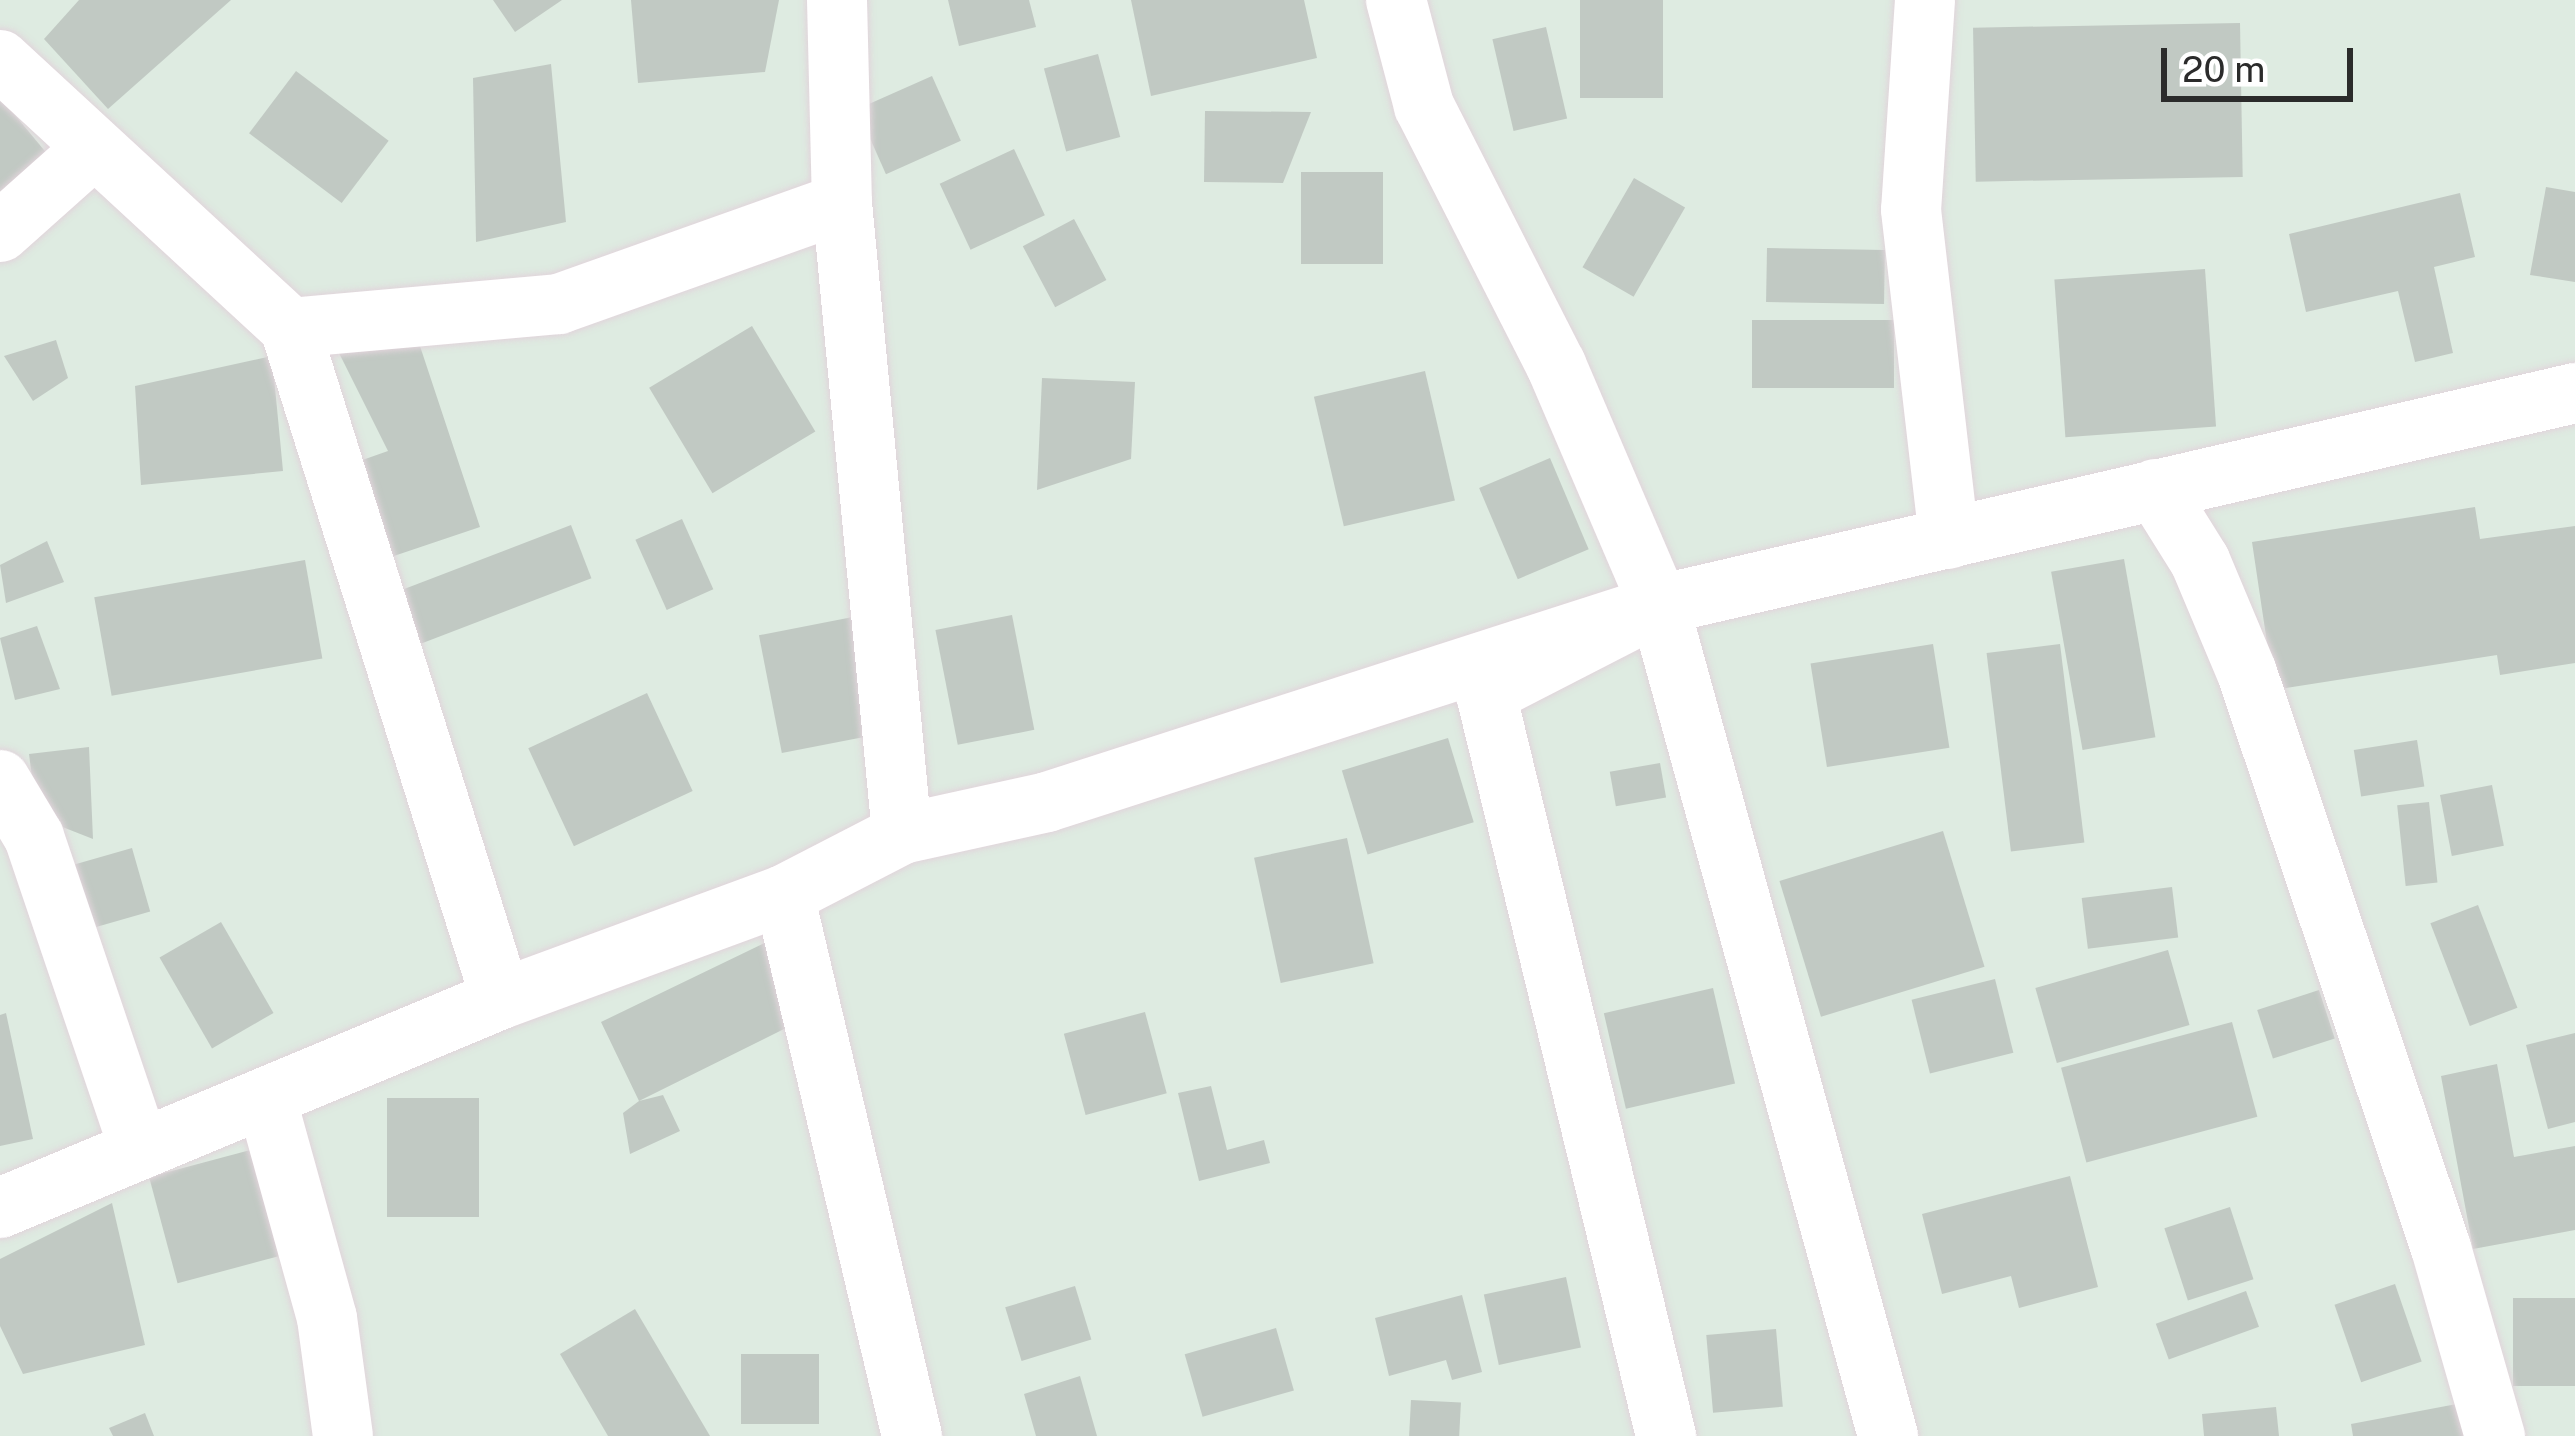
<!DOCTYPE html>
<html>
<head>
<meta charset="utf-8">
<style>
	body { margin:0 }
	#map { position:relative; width:2575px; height:1436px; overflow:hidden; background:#deebe1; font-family:"Public Sans",sans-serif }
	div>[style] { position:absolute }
	.building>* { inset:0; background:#c1c9c3; transform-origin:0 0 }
	.roads { filter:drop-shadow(0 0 3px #e1d4db) drop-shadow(0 0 3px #e1d4db) }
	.minor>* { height:60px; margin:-30px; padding:0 30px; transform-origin:30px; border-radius:30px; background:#fff }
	span { translate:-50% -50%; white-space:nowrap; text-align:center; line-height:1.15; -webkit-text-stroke:9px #fff; paint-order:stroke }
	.scale { position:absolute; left:2161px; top:48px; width:192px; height:54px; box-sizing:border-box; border:6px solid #2b2b2b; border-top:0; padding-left:15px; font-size:36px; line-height:42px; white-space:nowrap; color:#2b2b2b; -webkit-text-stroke:9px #fff; paint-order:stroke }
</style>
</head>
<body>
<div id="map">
	<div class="building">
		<i style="clip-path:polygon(79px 0,231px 0,108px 109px,44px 39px)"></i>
		<i style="clip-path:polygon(493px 0,562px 0,515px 32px)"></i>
		<i style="clip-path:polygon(631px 0,779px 0,765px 72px,638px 83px)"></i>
		<i style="clip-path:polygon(948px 0,1029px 0,1036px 27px,959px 46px)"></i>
		<i style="clip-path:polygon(1131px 0,1304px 0,1317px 58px,1151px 96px)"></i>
		<i style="left:1580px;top:0;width:83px;height:98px"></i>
		<i style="left:2240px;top:23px;width:154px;height:267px;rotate:89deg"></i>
		<i style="left:1546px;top:27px;width:94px;height:55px;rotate:77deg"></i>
		<i style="left:1098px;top:54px;width:86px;height:56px;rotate:75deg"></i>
		<i style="clip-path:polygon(551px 64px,566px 222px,476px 242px,473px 78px)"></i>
		<i style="left:296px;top:71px;width:116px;height:78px;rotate:37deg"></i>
		<i style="left:932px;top:76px;width:71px;height:82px;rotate:66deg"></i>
		<i style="clip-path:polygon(0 97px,49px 156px,0 198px)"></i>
		<i style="clip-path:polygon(1205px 111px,1311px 112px,1283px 183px,1204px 182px)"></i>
		<i style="left:1014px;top:149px;width:73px;height:82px;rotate:65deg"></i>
		<i style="left:1301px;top:172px;width:82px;height:92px"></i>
		<i style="left:1634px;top:178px;width:59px;height:103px;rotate:30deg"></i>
		<i style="clip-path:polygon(2546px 187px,2575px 192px,2575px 282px,2530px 275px)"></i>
		<i style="clip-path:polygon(2460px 193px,2475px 257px,2434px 267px,2453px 353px,2415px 362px,2398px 291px,2306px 312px,2289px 234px)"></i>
		<i style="left:1074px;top:219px;width:69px;height:58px;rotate:62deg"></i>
		<i style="left:1767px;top:248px;width:118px;height:54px;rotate:1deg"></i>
		<i style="left:2205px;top:269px;width:158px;height:151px;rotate:86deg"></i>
		<i style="left:1752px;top:320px;width:142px;height:68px"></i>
		<i style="left:752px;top:326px;width:123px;height:120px;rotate:59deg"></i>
		<i style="clip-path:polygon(416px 334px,480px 527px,382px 560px,351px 464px,388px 451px,337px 349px)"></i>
		<i style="clip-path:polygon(56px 340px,68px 378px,33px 401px,4px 356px)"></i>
		<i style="clip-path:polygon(272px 356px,283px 471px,141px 485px,135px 386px)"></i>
		<i style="left:1425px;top:371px;width:133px;height:114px;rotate:77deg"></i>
		<i style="clip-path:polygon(1042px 378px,1135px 382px,1131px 459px,1037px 490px)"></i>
		<i style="left:1550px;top:458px;width:99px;height:77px;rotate:67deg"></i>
		<i style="clip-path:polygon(2475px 507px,2480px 539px,2575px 526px,2575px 663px,2500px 675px,2497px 655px,2274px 690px,2252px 542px)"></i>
		<i style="left:682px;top:519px;width:77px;height:51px;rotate:66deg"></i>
		<i style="left:571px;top:525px;width:57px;height:201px;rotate:69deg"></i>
		<i style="clip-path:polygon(47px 541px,64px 582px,6px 603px,0 565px)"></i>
		<i style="left:2124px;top:559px;width:181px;height:74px;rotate:80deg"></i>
		<i style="left:305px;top:560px;width:100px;height:214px;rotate:80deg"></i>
		<i style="left:863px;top:615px;width:120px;height:106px;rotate:79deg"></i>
		<i style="left:1012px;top:615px;width:117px;height:78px;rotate:79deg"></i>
		<i style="clip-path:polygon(37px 626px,60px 689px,15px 700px,0 638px)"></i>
		<i style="left:1933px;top:644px;width:105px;height:124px;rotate:81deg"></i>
		<i style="left:2060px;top:644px;width:200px;height:74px;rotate:83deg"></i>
		<i style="left:647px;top:693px;width:108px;height:131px;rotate:65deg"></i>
		<i style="left:1448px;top:738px;width:88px;height:111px;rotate:73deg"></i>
		<i style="left:2417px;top:740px;width:47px;height:64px;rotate:81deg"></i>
		<i style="clip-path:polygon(89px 747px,93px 839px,37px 817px,29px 754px)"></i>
		<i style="left:1660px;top:763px;width:35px;height:51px;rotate:80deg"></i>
		<i style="left:2492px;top:785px;width:62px;height:53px;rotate:79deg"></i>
		<i style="left:2429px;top:802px;width:81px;height:32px;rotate:84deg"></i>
		<i style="left:1943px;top:831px;width:142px;height:171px;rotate:73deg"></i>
		<i style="left:1347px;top:838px;width:128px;height:95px;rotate:78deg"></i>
		<i style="left:132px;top:848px;width:66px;height:77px;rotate:74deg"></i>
		<i style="left:2172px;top:887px;width:51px;height:91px;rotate:83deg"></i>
		<i style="left:2478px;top:905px;width:110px;height:51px;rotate:69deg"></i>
		<i style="left:221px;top:922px;width:105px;height:71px;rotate:60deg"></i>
		<i style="clip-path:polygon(781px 935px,794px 1024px,639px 1101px,663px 1095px,680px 1131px,630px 1154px,623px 1113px,639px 1101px,601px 1022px)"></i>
		<i style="left:2168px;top:950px;width:78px;height:138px;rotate:74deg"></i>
		<i style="left:1995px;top:979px;width:76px;height:86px;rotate:76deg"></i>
		<i style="left:1713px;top:988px;width:98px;height:112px;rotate:77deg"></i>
		<i style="left:2319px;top:990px;width:51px;height:65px;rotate:72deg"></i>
		<i style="left:1145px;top:1012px;width:84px;height:84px;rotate:75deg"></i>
		<i style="clip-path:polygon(6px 1013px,33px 1139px,0 1146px,0 1015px)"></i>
		<i style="left:2232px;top:1022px;width:98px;height:177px;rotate:75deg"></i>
		<i style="clip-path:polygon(2575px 1033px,2575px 1122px,2548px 1129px,2526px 1045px)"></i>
		<i style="clip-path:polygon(2497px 1064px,2514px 1157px,2575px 1146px,2575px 1230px,2473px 1249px,2441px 1076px)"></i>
		<i style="clip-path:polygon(1211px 1086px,1227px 1150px,1264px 1140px,1270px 1163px,1199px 1181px,1178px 1093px)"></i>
		<i style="left:479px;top:1098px;width:119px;height:92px;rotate:90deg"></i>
		<i style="left:265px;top:1146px;width:110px;height:120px;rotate:75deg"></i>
		<i style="clip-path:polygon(2070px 1176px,2098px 1287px,2019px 1308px,2011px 1276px,1942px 1294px,1922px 1214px)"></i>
		<i style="clip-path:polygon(112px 1203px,145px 1345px,23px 1374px,0 1326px,0 1259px)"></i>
		<i style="left:2230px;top:1207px;width:76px;height:69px;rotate:72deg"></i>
		<i style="left:1566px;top:1277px;width:72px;height:84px;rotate:78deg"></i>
		<i style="left:2395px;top:1284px;width:82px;height:64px;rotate:71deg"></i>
		<i style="left:1075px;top:1286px;width:56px;height:73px;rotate:73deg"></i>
		<i style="left:2246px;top:1291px;width:38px;height:96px;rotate:70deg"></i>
		<i style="clip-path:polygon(1462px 1295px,1482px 1372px,1452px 1380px,1446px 1360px,1389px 1376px,1375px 1318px)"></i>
		<i style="left:2513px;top:1298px;width:62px;height:88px"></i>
		<i style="clip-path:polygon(635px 1309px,710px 1436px,608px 1436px,560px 1354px)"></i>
		<i style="left:1276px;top:1328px;width:65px;height:95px;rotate:74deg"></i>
		<i style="left:1776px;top:1329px;width:78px;height:70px;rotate:85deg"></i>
		<i style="left:741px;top:1354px;width:78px;height:70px"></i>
		<i style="clip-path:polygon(1080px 1376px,1097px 1436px,1036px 1436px,1024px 1394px)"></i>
		<i style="left:1411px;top:1400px;width:50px;height:36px;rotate:3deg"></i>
		<i style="clip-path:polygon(2462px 1403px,2467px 1436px,2353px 1436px,2351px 1424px)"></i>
		<i style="clip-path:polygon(2276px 1407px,2279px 1436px,2204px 1436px,2202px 1414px)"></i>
		<i style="clip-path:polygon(145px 1413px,154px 1436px,113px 1436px,109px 1428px)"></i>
	</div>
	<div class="roads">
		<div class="minor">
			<i style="left:837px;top:0;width:203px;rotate:88.6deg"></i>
			<i style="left:842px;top:203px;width:634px;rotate:84.57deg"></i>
			<i style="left:1396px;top:0;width:110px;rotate:75.2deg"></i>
			<i style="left:1424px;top:106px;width:291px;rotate:63deg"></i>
			<i style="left:1556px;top:365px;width:261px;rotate:66.8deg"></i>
			<i style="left:1659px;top:605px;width:862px;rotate:74.59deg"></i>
			<i style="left:1925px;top:0;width:210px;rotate:93.8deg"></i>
			<i style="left:1911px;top:210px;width:331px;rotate:83.4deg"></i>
			<i style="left:0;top:60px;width:395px;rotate:42.7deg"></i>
			<i style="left:290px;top:328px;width:703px;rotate:72.54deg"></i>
			<i style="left:0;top:232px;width:123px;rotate:-41.7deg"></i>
			<i style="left:290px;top:328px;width:270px;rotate:-5.1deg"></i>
			<i style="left:559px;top:304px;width:300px;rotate:-19.6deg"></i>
			<i style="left:2155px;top:489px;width:85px;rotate:58deg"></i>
			<i style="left:2200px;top:561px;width:121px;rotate:67.2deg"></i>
			<i style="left:2247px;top:673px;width:607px;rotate:71.36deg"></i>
			<i style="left:2441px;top:1248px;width:196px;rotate:74deg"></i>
			<i style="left:1659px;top:605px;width:940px;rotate:-13.03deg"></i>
			<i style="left:0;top:780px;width:66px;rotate:59.2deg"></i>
			<i style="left:34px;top:837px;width:330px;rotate:71.3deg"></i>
			<i style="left:784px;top:895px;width:556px;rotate:76.69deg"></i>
			<i style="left:266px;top:1098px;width:228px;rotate:74.5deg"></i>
			<i style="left:327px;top:1318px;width:119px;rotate:82.3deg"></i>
			<i style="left:0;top:1208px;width:543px;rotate:-22.64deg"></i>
			<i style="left:501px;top:999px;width:302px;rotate:-20.2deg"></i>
			<i style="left:784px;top:895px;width:133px;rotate:-27.3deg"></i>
			<i style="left:902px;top:834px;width:148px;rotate:-12.4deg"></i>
			<i style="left:1047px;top:802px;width:643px;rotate:-17.84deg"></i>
			<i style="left:1659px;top:605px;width:195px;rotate:152.8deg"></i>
			<i style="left:1486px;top:694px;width:764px;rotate:76.36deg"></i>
		</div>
	</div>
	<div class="scale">20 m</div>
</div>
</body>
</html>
